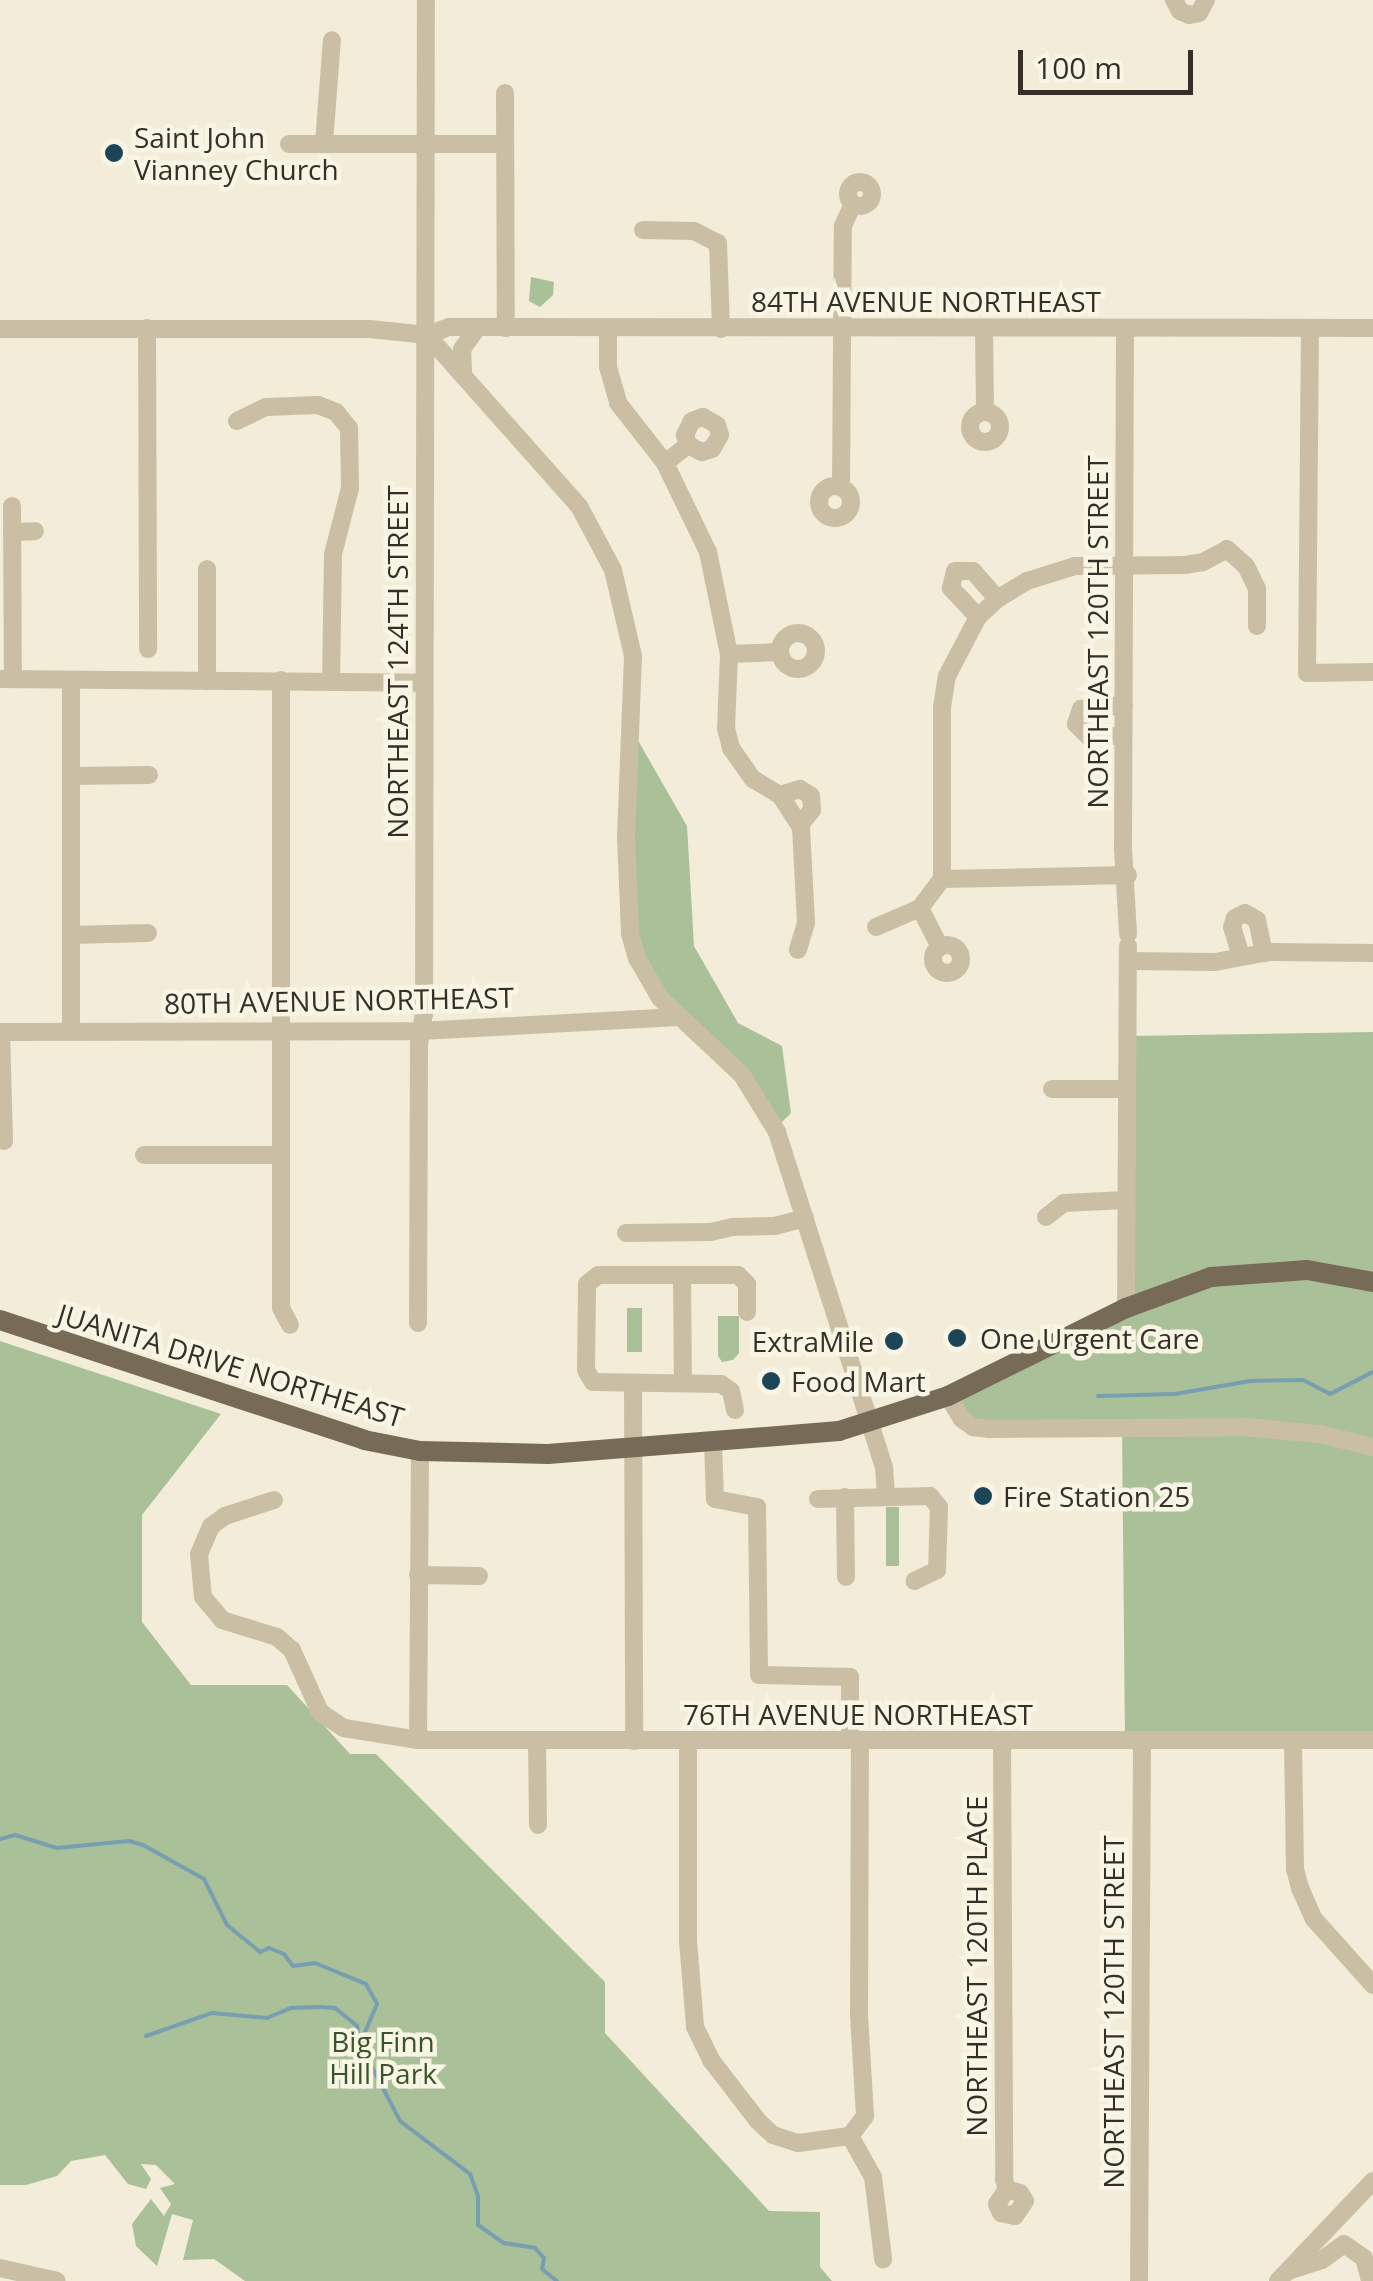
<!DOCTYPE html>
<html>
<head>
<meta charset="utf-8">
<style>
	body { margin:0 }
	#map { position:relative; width:1373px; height:2281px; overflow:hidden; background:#f2ecd9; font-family:"Open Sans",sans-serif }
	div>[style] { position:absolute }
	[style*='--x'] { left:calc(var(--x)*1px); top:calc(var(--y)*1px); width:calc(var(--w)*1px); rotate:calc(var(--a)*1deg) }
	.green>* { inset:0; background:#aac099; transform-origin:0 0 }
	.stream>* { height:4px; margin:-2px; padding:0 2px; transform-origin:2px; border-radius:2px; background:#789faf }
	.minor>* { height:18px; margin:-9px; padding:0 9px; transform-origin:9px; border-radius:9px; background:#cabfa5 }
	.minor>.ring { margin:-9px; padding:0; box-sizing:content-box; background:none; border:18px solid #cabfa5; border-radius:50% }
	.major>* { height:20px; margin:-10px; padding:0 10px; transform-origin:10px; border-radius:10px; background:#776a57 }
	.dots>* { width:28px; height:28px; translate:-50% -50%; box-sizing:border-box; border:5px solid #f9f5e5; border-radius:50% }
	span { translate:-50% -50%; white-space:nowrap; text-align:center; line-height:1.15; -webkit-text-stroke:9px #f9f5e5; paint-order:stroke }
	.poi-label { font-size:28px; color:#352f27 }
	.left { translate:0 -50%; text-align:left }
	.right { translate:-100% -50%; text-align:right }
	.street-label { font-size:28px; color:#352f27 }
	.park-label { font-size:28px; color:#3a542a }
	.scale { position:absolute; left:1018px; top:50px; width:175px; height:45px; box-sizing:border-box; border:5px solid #352f27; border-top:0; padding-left:12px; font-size:30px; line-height:35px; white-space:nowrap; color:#352f27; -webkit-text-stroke:8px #f9f5e5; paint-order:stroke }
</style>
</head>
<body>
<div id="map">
	<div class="green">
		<i style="clip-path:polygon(531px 277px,554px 282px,553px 295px,540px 307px,529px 301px)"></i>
		<i style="clip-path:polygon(632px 730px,687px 826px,694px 946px,738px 1023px,782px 1046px,791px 1113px,778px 1126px,678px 1018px,637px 958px)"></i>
		<i style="clip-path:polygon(1373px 1032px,1373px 1736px,1125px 1740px,1122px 1428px,973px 1427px,948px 1396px,1125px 1308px,1127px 1036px)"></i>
		<i style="left:627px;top:1308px;width:15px;height:44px"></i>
		<i style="clip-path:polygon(718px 1316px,739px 1316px,739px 1353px,733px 1360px,722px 1362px,718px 1356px)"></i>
		<i style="clip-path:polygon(0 1341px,221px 1414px,142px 1515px,142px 1622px,191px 1685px,287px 1685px,350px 1754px,376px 1754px,605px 1982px,605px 2033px,769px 2211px,820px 2212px,820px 2267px,832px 2281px,245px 2281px,214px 2259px,183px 2260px,193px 2220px,172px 2214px,157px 2266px,136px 2246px,132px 2224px,151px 2199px,164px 2216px,171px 2204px,160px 2188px,175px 2184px,156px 2165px,141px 2164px,151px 2179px,146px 2189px,128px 2184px,105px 2155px,71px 2161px,57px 2176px,26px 2185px,0 2185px)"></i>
		<i style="left:886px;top:1507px;width:13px;height:59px"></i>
	</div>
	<div class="stream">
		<i style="--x:1098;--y:1396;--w:77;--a:-1.5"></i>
		<i style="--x:1175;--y:1394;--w:76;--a:-9.8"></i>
		<i style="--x:1250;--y:1381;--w:53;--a:-1.1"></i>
		<i style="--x:1303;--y:1380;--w:30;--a:27"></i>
		<i style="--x:1330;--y:1394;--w:48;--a:-27.1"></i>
		<i style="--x:0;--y:1839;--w:16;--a:-15"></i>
		<i style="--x:15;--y:1835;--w:44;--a:17.2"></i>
		<i style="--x:57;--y:1848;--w:72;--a:-5.6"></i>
		<i style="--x:129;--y:1841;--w:15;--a:16"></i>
		<i style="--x:143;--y:1845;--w:70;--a:29.1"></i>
		<i style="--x:204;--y:1879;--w:51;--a:63.4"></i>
		<i style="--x:227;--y:1925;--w:43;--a:39.3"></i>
		<i style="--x:260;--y:1952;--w:10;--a:-24"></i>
		<i style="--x:269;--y:1948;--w:16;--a:22"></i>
		<i style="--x:284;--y:1954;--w:15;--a:53"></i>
		<i style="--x:293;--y:1966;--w:22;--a:-8"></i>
		<i style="--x:315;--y:1963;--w:55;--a:22.4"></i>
		<i style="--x:366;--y:1984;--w:23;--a:61"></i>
		<i style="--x:377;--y:2004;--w:43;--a:113"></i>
		<i style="--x:360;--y:2044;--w:87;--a:62.5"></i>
		<i style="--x:400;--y:2121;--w:88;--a:37.1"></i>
		<i style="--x:470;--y:2174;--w:23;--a:70"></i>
		<i style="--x:478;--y:2196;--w:29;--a:90"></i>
		<i style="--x:478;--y:2225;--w:32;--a:35"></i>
		<i style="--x:504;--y:2243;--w:31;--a:9"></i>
		<i style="--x:535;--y:2248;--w:13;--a:48"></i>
		<i style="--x:544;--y:2258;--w:11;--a:100"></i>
		<i style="--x:542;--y:2269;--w:19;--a:39"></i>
		<i style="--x:146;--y:2036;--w:70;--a:-19.2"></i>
		<i style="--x:212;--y:2013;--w:55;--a:5.2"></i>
		<i style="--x:267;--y:2018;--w:26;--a:-23"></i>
		<i style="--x:291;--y:2008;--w:28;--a:-2"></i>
		<i style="--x:319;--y:2007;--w:16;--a:4"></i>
		<i style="--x:335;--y:2008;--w:28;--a:39"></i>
		<i style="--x:357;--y:2026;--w:16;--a:83"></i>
	</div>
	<div class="minor">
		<i style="--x:1174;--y:0;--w:13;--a:61"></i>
		<i style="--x:1180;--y:11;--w:10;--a:24"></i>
		<i style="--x:1189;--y:15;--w:10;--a:-11"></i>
		<i style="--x:1199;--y:13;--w:15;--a:-62"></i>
		<i style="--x:505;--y:93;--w:235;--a:89.8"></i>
		<i style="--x:324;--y:143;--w:103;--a:-85.6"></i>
		<i style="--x:289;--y:144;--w:215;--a:0"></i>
		<i class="ring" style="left:848px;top:182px;width:6px;height:6px"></i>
		<i style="--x:643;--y:230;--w:51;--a:1.1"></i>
		<i style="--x:694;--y:231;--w:27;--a:27"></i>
		<i style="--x:718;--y:243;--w:86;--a:88"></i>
		<i style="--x:147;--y:328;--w:321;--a:89.8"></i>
		<i style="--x:984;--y:328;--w:84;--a:89.3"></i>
		<i style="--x:0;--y:329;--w:370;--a:0"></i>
		<i style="--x:370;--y:329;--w:57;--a:6"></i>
		<i style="--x:427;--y:335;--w:23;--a:-20"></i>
		<i style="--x:449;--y:327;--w:924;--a:0.06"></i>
		<i style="--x:608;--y:329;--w:38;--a:90"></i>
		<i style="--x:608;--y:367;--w:37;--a:74"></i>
		<i style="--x:618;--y:403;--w:76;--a:51.9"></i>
		<i style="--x:665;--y:463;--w:99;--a:64.2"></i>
		<i style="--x:708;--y:552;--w:104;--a:78.4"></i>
		<i style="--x:729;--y:654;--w:74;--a:92.3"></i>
		<i style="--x:726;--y:728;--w:21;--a:76"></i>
		<i style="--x:731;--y:748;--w:38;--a:55"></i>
		<i style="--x:753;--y:779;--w:31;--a:31"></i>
		<i style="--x:780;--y:795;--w:38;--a:57"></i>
		<i style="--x:801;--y:827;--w:96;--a:87"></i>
		<i style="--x:806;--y:923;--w:28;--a:107"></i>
		<i style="--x:1125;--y:329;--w:520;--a:90.22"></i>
		<i style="--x:1123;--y:849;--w:85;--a:86.6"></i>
		<i style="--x:1310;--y:329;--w:344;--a:90.5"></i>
		<i style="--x:1307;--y:673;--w:66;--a:-0.9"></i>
		<i style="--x:427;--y:335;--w:229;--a:48.4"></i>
		<i style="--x:579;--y:506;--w:72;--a:62"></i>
		<i style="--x:613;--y:570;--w:88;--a:76.9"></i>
		<i style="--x:633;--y:656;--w:181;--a:92.2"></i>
		<i style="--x:626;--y:837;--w:97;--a:87.6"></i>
		<i style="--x:630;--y:934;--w:25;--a:74"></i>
		<i style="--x:637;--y:958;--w:46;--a:60.1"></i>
		<i style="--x:660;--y:998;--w:112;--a:43.2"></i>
		<i style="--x:742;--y:1075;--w:67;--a:58.4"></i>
		<i style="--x:777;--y:1132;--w:352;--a:72.3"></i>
		<i style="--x:884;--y:1467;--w:28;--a:86"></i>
		<i style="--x:463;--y:373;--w:24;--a:-92"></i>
		<i style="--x:462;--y:349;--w:27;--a:-54"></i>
		<i class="ring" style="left:970px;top:412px;width:12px;height:12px"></i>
		<i style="--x:237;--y:421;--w:32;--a:-26"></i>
		<i style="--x:266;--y:407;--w:52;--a:-2.2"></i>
		<i style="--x:318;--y:405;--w:19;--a:21"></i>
		<i style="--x:336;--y:412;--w:21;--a:51"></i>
		<i style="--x:349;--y:428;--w:60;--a:89"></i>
		<i style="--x:350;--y:488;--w:68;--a:104.4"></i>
		<i style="--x:333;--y:554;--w:127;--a:90.9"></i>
		<i style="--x:665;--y:463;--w:29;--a:-38"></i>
		<i style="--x:688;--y:445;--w:16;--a:27"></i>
		<i style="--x:702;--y:452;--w:10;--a:-17"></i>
		<i style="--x:712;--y:449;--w:16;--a:-60"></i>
		<i style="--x:720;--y:435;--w:10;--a:-107"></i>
		<i style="--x:717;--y:425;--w:16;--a:-150"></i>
		<i style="--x:703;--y:417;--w:12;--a:160"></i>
		<i style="--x:692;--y:421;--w:16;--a:117"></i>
		<i style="--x:685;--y:435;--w:10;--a:73"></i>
		<i class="ring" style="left:819px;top:486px;width:14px;height:14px"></i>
		<i style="--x:841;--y:487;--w:261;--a:-89.6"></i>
		<i style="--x:843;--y:226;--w:24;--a:-66"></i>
		<i style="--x:12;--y:506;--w:173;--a:89.7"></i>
		<i style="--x:12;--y:532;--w:23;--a:-2"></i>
		<i style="--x:207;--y:569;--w:112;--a:90"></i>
		<i style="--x:978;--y:617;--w:40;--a:-133"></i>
		<i style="--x:951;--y:588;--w:17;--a:-77"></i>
		<i style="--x:955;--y:571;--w:18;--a:0"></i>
		<i style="--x:973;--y:571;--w:37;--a:49"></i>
		<i class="ring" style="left:780px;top:633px;width:18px;height:18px"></i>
		<i style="--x:729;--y:654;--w:51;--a:-2.2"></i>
		<i style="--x:0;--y:679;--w:424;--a:0.5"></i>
		<i style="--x:281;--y:680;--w:628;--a:90"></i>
		<i style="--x:281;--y:1308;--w:19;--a:62"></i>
		<i style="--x:1123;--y:736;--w:35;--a:180"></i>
		<i style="--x:1088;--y:736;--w:17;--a:-135"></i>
		<i style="--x:1076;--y:724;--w:16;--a:-72"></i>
		<i style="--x:1081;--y:709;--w:43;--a:-5.3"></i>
		<i style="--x:71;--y:776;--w:78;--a:-0.7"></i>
		<i style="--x:780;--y:795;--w:21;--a:-17"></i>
		<i style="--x:800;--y:789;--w:13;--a:32"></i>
		<i style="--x:811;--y:796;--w:14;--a:86"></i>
		<i style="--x:812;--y:810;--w:19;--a:129"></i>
		<i style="--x:942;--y:879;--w:172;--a:-90"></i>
		<i style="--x:942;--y:707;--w:31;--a:-81"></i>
		<i style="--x:947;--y:676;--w:67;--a:-62.3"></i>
		<i style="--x:978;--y:617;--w:26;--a:-43"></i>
		<i style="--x:997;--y:599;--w:35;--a:-31"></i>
		<i style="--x:1027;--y:581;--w:50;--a:-17.4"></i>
		<i style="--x:1075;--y:566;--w:110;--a:-0.5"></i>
		<i style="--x:1185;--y:565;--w:18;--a:-9"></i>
		<i style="--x:1203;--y:562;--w:27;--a:-28"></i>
		<i style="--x:1227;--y:549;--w:25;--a:42"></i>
		<i style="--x:1246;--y:566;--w:25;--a:64"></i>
		<i style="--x:1257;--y:589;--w:37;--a:90"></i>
		<i style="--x:920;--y:908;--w:44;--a:62.9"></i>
		<i style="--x:876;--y:927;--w:48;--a:-23.4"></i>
		<i style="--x:920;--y:908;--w:36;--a:-53"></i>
		<i style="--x:942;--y:879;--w:186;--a:-1.2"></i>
		<i style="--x:71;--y:935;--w:77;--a:-1.5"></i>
		<i class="ring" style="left:933px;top:945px;width:10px;height:10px"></i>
		<i style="--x:1241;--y:956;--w:30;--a:-107"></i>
		<i style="--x:1232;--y:927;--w:9;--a:-72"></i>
		<i style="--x:1235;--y:918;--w:11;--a:-27"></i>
		<i style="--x:1245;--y:913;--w:14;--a:30"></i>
		<i style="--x:1257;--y:920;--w:34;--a:78"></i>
		<i style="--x:1128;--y:961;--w:87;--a:0.7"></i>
		<i style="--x:1215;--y:962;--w:55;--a:-10.5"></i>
		<i style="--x:1269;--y:952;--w:104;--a:0.6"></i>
		<i style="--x:71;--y:1031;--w:350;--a:-90"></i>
		<i style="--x:0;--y:1032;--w:420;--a:-0.1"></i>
		<i style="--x:420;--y:1031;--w:258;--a:-3.1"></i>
		<i style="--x:1;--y:1032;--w:109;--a:88.4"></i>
		<i style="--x:1052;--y:1089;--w:75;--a:0"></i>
		<i style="--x:144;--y:1155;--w:137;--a:0"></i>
		<i style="--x:1046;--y:1217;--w:23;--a:-38"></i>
		<i style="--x:1064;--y:1203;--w:61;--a:-2.8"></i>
		<i style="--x:626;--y:1233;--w:85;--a:-0.7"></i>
		<i style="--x:711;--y:1232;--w:23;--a:-13"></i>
		<i style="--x:733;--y:1227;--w:42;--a:-1.4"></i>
		<i style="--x:775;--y:1226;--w:31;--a:-15"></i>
		<i style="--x:682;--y:1275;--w:108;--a:89.5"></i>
		<i style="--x:1126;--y:1308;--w:362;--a:-89.7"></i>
		<i style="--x:418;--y:1323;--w:279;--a:-89.8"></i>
		<i style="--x:419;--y:1044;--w:30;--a:-81"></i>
		<i style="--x:424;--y:1014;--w:1014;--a:-89.89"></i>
		<i style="--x:633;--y:1384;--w:357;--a:89.8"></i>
		<i style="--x:948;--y:1396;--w:27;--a:59"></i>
		<i style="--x:962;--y:1419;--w:14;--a:36"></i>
		<i style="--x:973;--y:1427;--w:17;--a:7"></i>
		<i style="--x:990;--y:1429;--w:255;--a:-0.4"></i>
		<i style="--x:1245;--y:1427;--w:74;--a:5.4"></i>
		<i style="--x:1319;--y:1434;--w:56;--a:13.5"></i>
		<i style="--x:735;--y:1410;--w:19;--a:-102"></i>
		<i style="--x:731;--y:1391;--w:12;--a:-145"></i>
		<i style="--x:721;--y:1384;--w:128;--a:-179.1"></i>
		<i style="--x:593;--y:1382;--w:14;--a:-120"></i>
		<i style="--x:586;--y:1370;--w:86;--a:-89.3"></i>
		<i style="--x:587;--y:1284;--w:14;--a:-39"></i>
		<i style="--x:598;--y:1275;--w:140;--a:0"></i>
		<i style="--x:738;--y:1275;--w:13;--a:45"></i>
		<i style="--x:747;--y:1284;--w:28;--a:90"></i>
		<i style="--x:713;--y:1442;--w:57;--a:88"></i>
		<i style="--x:715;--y:1499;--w:43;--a:10.8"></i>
		<i style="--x:757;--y:1507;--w:168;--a:89.3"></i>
		<i style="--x:759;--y:1675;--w:91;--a:1.3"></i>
		<i style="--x:850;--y:1677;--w:63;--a:90"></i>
		<i style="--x:845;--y:1497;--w:80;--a:89.3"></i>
		<i style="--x:818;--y:1499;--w:112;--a:-1.5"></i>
		<i style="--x:930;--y:1496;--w:14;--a:51"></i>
		<i style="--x:939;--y:1507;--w:63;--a:91.8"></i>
		<i style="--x:937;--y:1570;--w:25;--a:154"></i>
		<i style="--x:274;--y:1500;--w:52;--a:161.9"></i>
		<i style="--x:225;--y:1516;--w:17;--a:144"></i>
		<i style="--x:211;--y:1526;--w:30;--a:113"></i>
		<i style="--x:199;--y:1554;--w:43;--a:84.7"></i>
		<i style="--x:203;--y:1597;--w:30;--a:50"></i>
		<i style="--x:222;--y:1620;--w:58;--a:17.2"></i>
		<i style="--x:277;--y:1637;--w:20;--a:41"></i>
		<i style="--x:292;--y:1650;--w:68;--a:65.7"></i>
		<i style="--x:320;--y:1712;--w:29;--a:34"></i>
		<i style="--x:344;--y:1728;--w:75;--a:9.2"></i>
		<i style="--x:418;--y:1740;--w:955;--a:0"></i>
		<i style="--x:418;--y:1575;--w:61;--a:0.9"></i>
		<i style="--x:418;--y:1740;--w:289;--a:-89.6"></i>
		<i style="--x:537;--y:1741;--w:84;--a:89.3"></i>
		<i style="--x:688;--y:1741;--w:200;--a:90"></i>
		<i style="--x:688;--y:1941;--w:86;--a:85.3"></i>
		<i style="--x:695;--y:2027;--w:37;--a:64"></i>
		<i style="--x:711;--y:2060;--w:77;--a:52.4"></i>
		<i style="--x:758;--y:2121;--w:21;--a:43"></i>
		<i style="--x:773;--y:2135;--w:26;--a:18"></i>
		<i style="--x:798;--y:2143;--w:52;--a:-7.7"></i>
		<i style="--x:850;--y:2136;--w:25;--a:-53"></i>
		<i style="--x:865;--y:2116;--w:101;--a:-93.4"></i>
		<i style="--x:859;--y:2015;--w:275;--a:-89.8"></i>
		<i style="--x:1293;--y:1741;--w:128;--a:89.1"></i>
		<i style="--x:1295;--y:1869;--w:20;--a:75"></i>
		<i style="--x:1300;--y:1888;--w:34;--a:66"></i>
		<i style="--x:1314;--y:1919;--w:89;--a:48.2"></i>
		<i style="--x:1002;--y:1743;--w:437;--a:89.7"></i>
		<i style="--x:1004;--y:2180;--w:9;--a:72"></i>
		<i style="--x:1007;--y:2189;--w:14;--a:17"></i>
		<i style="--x:1020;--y:2193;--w:9;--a:58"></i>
		<i style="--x:1025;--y:2201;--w:18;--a:124"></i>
		<i style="--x:1015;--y:2216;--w:14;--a:-168"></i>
		<i style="--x:1001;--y:2213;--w:10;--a:-114"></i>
		<i style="--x:997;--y:2204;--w:18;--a:-56"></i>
		<i style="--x:850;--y:2136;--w:47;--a:60.7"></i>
		<i style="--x:873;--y:2177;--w:83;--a:83"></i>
		<i style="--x:0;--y:2268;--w:58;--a:12.8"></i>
		<i style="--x:1288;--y:2271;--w:36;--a:-18"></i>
		<i style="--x:1322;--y:2260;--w:27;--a:-36"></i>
		<i style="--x:1344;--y:2244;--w:24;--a:35"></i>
		<i style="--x:1364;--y:2258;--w:24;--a:75"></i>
		<i style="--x:1139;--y:2281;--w:538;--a:-89.68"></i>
		<i style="--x:1278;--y:2281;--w:138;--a:-46.5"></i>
	</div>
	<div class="major">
		<i style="--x:0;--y:1320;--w:383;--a:18.2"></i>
		<i style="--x:364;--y:1440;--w:57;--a:11.1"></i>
		<i style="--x:420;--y:1451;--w:128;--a:1.3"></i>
		<i style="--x:548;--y:1454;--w:292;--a:-4.5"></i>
		<i style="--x:839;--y:1431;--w:114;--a:-17.8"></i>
		<i style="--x:948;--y:1396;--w:199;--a:-26.3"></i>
		<i style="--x:1126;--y:1308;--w:90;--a:-20"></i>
		<i style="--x:1211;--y:1277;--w:96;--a:-4.2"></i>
		<i style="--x:1307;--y:1270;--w:67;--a:10.3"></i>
	</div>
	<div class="dots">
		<i style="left:114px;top:153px;background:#1c4557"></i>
		<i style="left:957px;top:1338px;background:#1c4557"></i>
		<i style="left:894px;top:1341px;background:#1c4557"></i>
		<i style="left:771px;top:1381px;background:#1c4557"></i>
		<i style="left:983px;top:1496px;background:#1c4557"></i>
	</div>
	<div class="poi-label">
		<span class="left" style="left:134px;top:153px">Saint John<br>Vianney Church</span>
		<span class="left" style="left:980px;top:1338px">One Urgent Care</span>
		<span class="right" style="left:874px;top:1341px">ExtraMile</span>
		<span class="left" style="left:791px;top:1381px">Food Mart</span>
		<span class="left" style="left:1003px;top:1496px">Fire Station 25</span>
	</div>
	<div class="street-label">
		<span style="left:926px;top:301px">84TH AVENUE NORTHEAST</span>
		<span style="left:1097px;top:632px;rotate:-90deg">NORTHEAST 120TH STREET</span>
		<span style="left:397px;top:662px;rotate:-90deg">NORTHEAST 124TH STREET</span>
		<span style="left:339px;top:1000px;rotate:-1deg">80TH AVENUE NORTHEAST</span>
		<span style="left:231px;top:1365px;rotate:17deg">JUANITA DRIVE NORTHEAST</span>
		<span style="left:858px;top:1714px">76TH AVENUE NORTHEAST</span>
		<span style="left:976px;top:1966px;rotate:-90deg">NORTHEAST 120TH PLACE</span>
		<span style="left:1113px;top:2012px;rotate:-90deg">NORTHEAST 120TH STREET</span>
	</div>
	<div class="park-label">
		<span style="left:383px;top:2057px">Big Finn<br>Hill Park</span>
	</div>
	<div class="scale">100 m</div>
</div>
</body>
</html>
